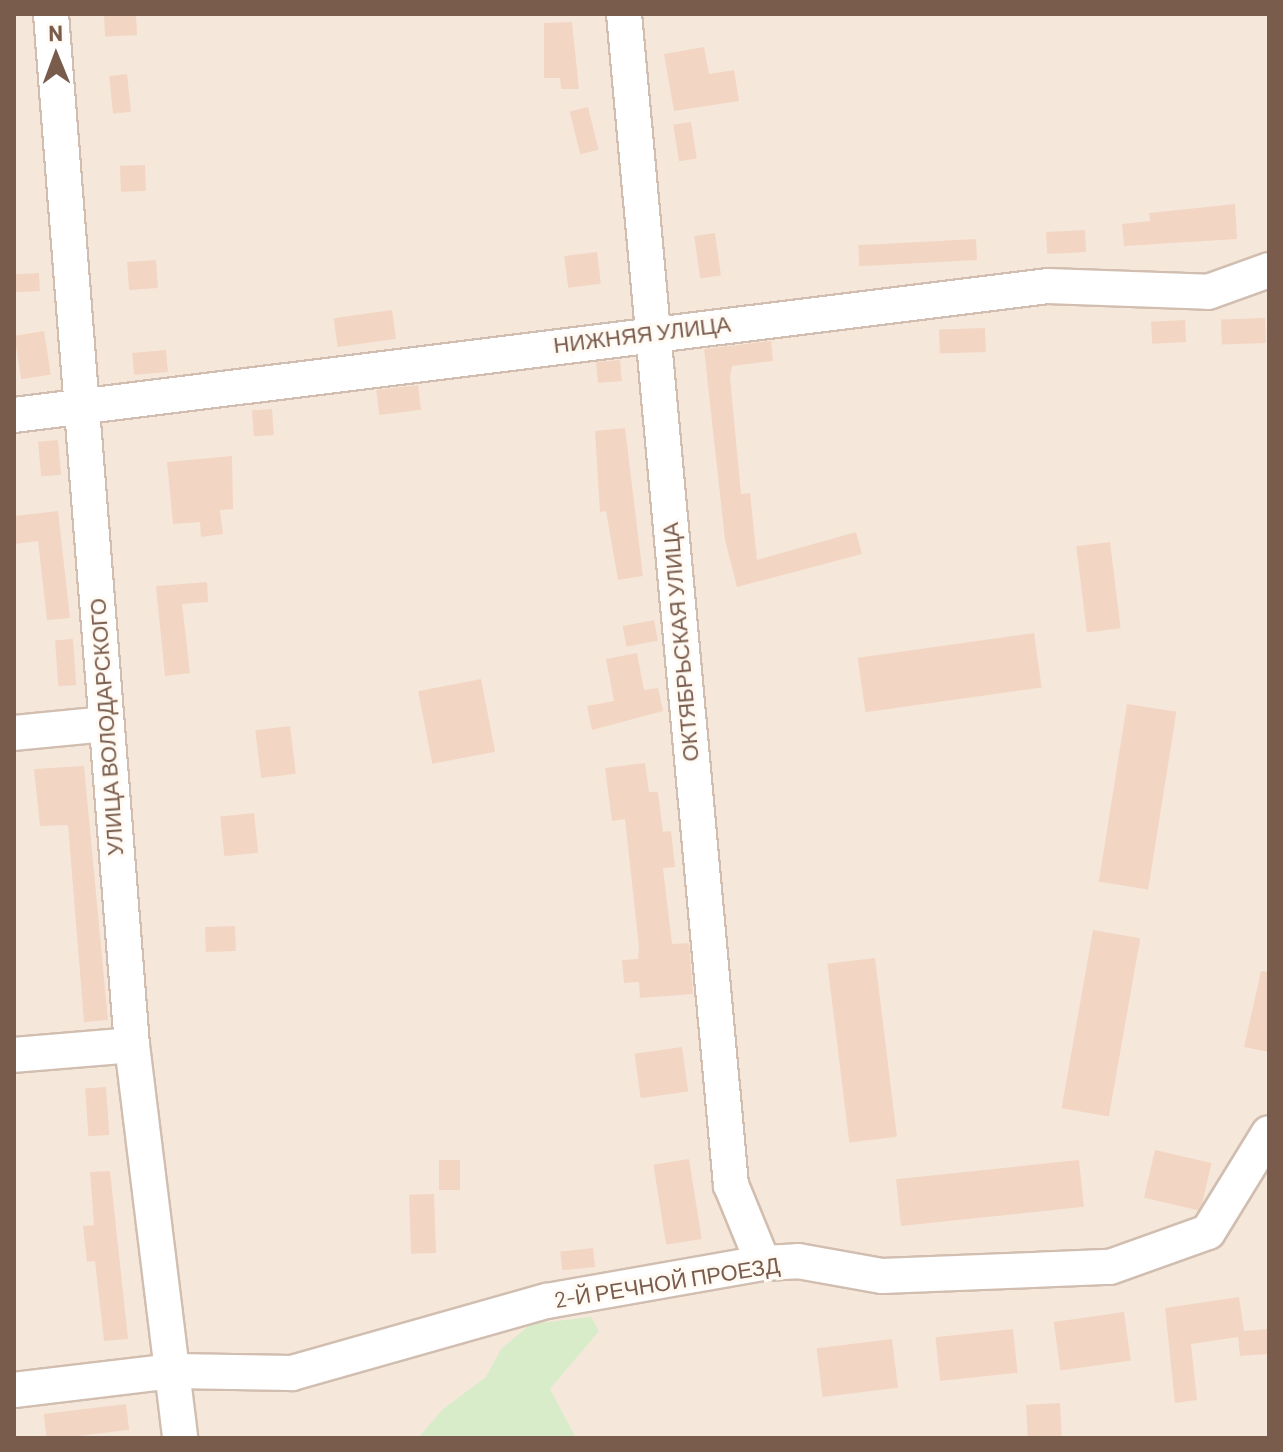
<!DOCTYPE html>
<html>
<head>
<meta charset="utf-8">
<style>
	body { margin:0 }
	#map { position:relative; width:1283px; height:1452px; overflow:hidden; background:#fdf6ec; font-family:Barlow,sans-serif }
	div>[style] { position:absolute }
	[style*='--x'] { left:calc(var(--x)*1px); top:calc(var(--y)*1px); width:calc(var(--w)*1px); rotate:calc(var(--a)*1deg) }
	.residential>* { inset:0; background:#f5e8da; transform-origin:0 0 }
	.green>* { inset:0; background:#d8ecc9 }
	.building>* { inset:0; background:#f3d5c3; transform-origin:0 0 }
	.roads { filter:drop-shadow(2px 0 #d1beb0) drop-shadow(-2px 0 #d1beb0) drop-shadow(0 2px #d1beb0) drop-shadow(0 -2px #d1beb0) }
	.minor>* { height:34px; margin:-17px; padding:0 17px; transform-origin:17px; border-radius:17px; background:#fff }
	span { translate:-50% -50%; white-space:nowrap; text-align:center; line-height:1.15; -webkit-text-stroke:6px #fffaf3; paint-order:stroke }
	.street-label { font-size:22px; color:#7a5c4d }
	.frame { position:absolute; inset:0; border:16px solid #7a5c4d; pointer-events:none }
	.north { position:absolute; left:16px; top:16px; width:80px; height:80px; -webkit-text-stroke:6px #fffaf3; paint-order:stroke; rotate:359deg; font-size:22px; font-weight:700; line-height:32px; text-align:center; color:#7a5c4d }
	.north::after { content:''; display:block; margin:auto; width:28px; height:36px; background:#7a5c4d; clip-path:polygon(50% 0,100% 100%,50% 72%,0 100%) }
</style>
</head>
<body>
<div id="map">
	<div class="residential">
		<i style="left:14px;top:14px;width:1255px;height:1424px"></i>
	</div>
	<div class="green">
		<i style="clip-path:polygon(591px 1317px,599px 1331px,550px 1389px,576px 1438px,418px 1438px,443px 1409px,486px 1377px,501px 1349px,531px 1324px)"></i>
	</div>
	<div class="building">
		<i style="left:136px;top:14px;width:21px;height:32px;rotate:87deg"></i>
		<i style="clip-path:polygon(572px 22px,579px 89px,561px 89px,560px 78px,544px 78px,544px 23px)"></i>
		<i style="clip-path:polygon(704px 47px,709px 74px,734px 70px,739px 101px,674px 111px,664px 54px)"></i>
		<i style="left:127px;top:74px;width:38px;height:18px;rotate:84deg"></i>
		<i style="left:588px;top:107px;width:44px;height:19px;rotate:76deg"></i>
		<i style="left:691px;top:122px;width:37px;height:18px;rotate:81deg"></i>
		<i style="left:145px;top:165px;width:26px;height:25px;rotate:88deg"></i>
		<i style="clip-path:polygon(1235px 204px,1237px 239px,1124px 246px,1122px 224px,1150px 221px,1149px 213px)"></i>
		<i style="left:1085px;top:230px;width:22px;height:39px;rotate:87deg"></i>
		<i style="left:715px;top:233px;width:43px;height:21px;rotate:82deg"></i>
		<i style="left:976px;top:239px;width:21px;height:118px;rotate:87deg"></i>
		<i style="left:597px;top:252px;width:32px;height:33px;rotate:83deg"></i>
		<i style="left:156px;top:260px;width:28px;height:29px;rotate:86deg"></i>
		<i style="left:39px;top:273px;width:18px;height:25px;rotate:87deg"></i>
		<i style="left:392px;top:310px;width:29px;height:59px;rotate:82deg"></i>
		<i style="left:1265px;top:318px;width:25px;height:44px;rotate:88deg"></i>
		<i style="left:1185px;top:320px;width:22px;height:34px;rotate:87deg"></i>
		<i style="left:985px;top:328px;width:24px;height:46px;rotate:88deg"></i>
		<i style="left:44px;top:331px;width:44px;height:30px;rotate:81deg"></i>
		<i style="clip-path:polygon(771px 341px,773px 361px,732px 366px,730px 377px,741px 494px,750px 493px,757px 560px,856px 532px,862px 554px,737px 587px,725px 540px,704px 349px)"></i>
		<i style="left:166px;top:350px;width:22px;height:34px;rotate:85deg"></i>
		<i style="left:620px;top:360px;width:21px;height:24px;rotate:85deg"></i>
		<i style="left:418px;top:385px;width:25px;height:42px;rotate:83deg"></i>
		<i style="left:272px;top:409px;width:26px;height:20px;rotate:86deg"></i>
		<i style="clip-path:polygon(625px 428px,643px 576px,618px 580px,606px 511px,600px 512px,595px 431px)"></i>
		<i style="left:58px;top:440px;width:35px;height:20px;rotate:85deg"></i>
		<i style="clip-path:polygon(232px 456px,233px 509px,220px 510px,223px 534px,201px 537px,200px 522px,173px 524px,167px 462px)"></i>
		<i style="clip-path:polygon(58px 511px,70px 618px,47px 620px,38px 541px,14px 544px,14px 516px)"></i>
		<i style="left:1110px;top:542px;width:87px;height:34px;rotate:83deg"></i>
		<i style="clip-path:polygon(207px 582px,208px 602px,182px 604px,190px 673px,165px 676px,156px 586px)"></i>
		<i style="left:654px;top:620px;width:21px;height:32px;rotate:79deg"></i>
		<i style="left:1034px;top:633px;width:55px;height:178px;rotate:82deg"></i>
		<i style="left:73px;top:639px;width:46px;height:18px;rotate:86deg"></i>
		<i style="clip-path:polygon(637px 653px,644px 690px,658px 688px,663px 711px,592px 730px,587px 706px,614px 701px,606px 659px)"></i>
		<i style="left:481px;top:679px;width:74px;height:64px;rotate:79deg"></i>
		<i style="left:1127px;top:704px;width:50px;height:180px;rotate:9deg"></i>
		<i style="left:290px;top:726px;width:48px;height:35px;rotate:83deg"></i>
		<i style="clip-path:polygon(645px 763px,649px 792px,658px 792px,663px 832px,671px 831px,675px 867px,663px 868px,672px 944px,689px 943px,693px 994px,640px 998px,639px 982px,624px 983px,622px 960px,638px 959px,639px 947px,625px 819px,612px 821px,605px 768px)"></i>
		<i style="clip-path:polygon(84px 766px,108px 1020px,84px 1022px,68px 825px,40px 826px,34px 769px)"></i>
		<i style="left:254px;top:813px;width:40px;height:34px;rotate:84deg"></i>
		<i style="left:235px;top:926px;width:25px;height:30px;rotate:88deg"></i>
		<i style="left:1093px;top:930px;width:48px;height:181px;rotate:10deg"></i>
		<i style="left:875px;top:958px;width:180px;height:48px;rotate:83deg"></i>
		<i style="clip-path:polygon(1261px 971px,1269px 972px,1269px 1052px,1244px 1047px)"></i>
		<i style="left:682px;top:1047px;width:45px;height:48px;rotate:82deg"></i>
		<i style="left:106px;top:1087px;width:48px;height:21px;rotate:86deg"></i>
		<i style="left:1155px;top:1150px;width:58px;height:49px;rotate:13deg"></i>
		<i style="left:689px;top:1159px;width:81px;height:36px;rotate:81deg"></i>
		<i style="left:439px;top:1160px;width:21px;height:30px"></i>
		<i style="left:1079px;top:1160px;width:47px;height:184px;rotate:84deg"></i>
		<i style="clip-path:polygon(110px 1171px,128px 1339px,104px 1341px,95px 1261px,87px 1262px,83px 1226px,94px 1225px,90px 1172px)"></i>
		<i style="left:434px;top:1194px;width:59px;height:25px;rotate:88deg"></i>
		<i style="left:593px;top:1248px;width:19px;height:33px;rotate:84deg"></i>
		<i style="clip-path:polygon(1239px 1297px,1244px 1331px,1269px 1329px,1269px 1354px,1240px 1356px,1238px 1337px,1191px 1344px,1197px 1400px,1175px 1403px,1165px 1308px)"></i>
		<i style="left:1124px;top:1312px;width:49px;height:71px;rotate:82deg"></i>
		<i style="left:1013px;top:1329px;width:44px;height:78px;rotate:84deg"></i>
		<i style="left:892px;top:1339px;width:49px;height:76px;rotate:83deg"></i>
		<i style="left:1060px;top:1403px;width:35px;height:34px;rotate:87deg"></i>
		<i style="left:126px;top:1404px;width:26px;height:83px;rotate:83deg"></i>
	</div>
	<div class="roads">
		<div class="minor">
			<i style="--x:51;--y:14;--w:1034;--a:85.51"></i>
			<i style="--x:132;--y:1045;--w:396;--a:83"></i>
			<i style="--x:624;--y:14;--w:1176;--a:84.78"></i>
			<i style="--x:731;--y:1185;--w:84;--a:67.7"></i>
			<i style="--x:14;--y:415;--w:1042;--a:-7.11"></i>
			<i style="--x:1048;--y:286;--w:160;--a:2.1"></i>
			<i style="--x:1208;--y:292;--w:65;--a:-19.8"></i>
			<i style="--x:14;--y:733;--w:91;--a:-5.6"></i>
			<i style="--x:14;--y:1055;--w:118;--a:-4.8"></i>
			<i style="--x:14;--y:1390;--w:161;--a:-6.8"></i>
			<i style="--x:174;--y:1371;--w:118;--a:1"></i>
			<i style="--x:292;--y:1373;--w:265;--a:-15.8"></i>
			<i style="--x:547;--y:1301;--w:219;--a:-10"></i>
			<i style="--x:763;--y:1263;--w:35;--a:-3"></i>
			<i style="--x:798;--y:1261;--w:85;--a:10.1"></i>
			<i style="--x:882;--y:1276;--w:228;--a:-2.3"></i>
			<i style="--x:1110;--y:1267;--w:104;--a:-19.7"></i>
			<i style="--x:1208;--y:1232;--w:116;--a:-58.4"></i>
		</div>
	</div>
	<div class="street-label">
		<span style="left:642px;top:334px;rotate:-7deg">НИЖНЯЯ УЛИЦА</span>
		<span style="left:680px;top:642px;rotate:-95deg">ОКТЯБРЬСКАЯ УЛИЦА</span>
		<span style="left:106px;top:727px;rotate:-94deg">УЛИЦА ВОЛОДАРСКОГО</span>
		<span style="left:667px;top:1282px;rotate:-9deg">2-Й РЕЧНОЙ ПРОЕЗД</span>
	</div>
	<div class="frame"></div>
	<div class="north">N</div>
</div>
</body>
</html>
